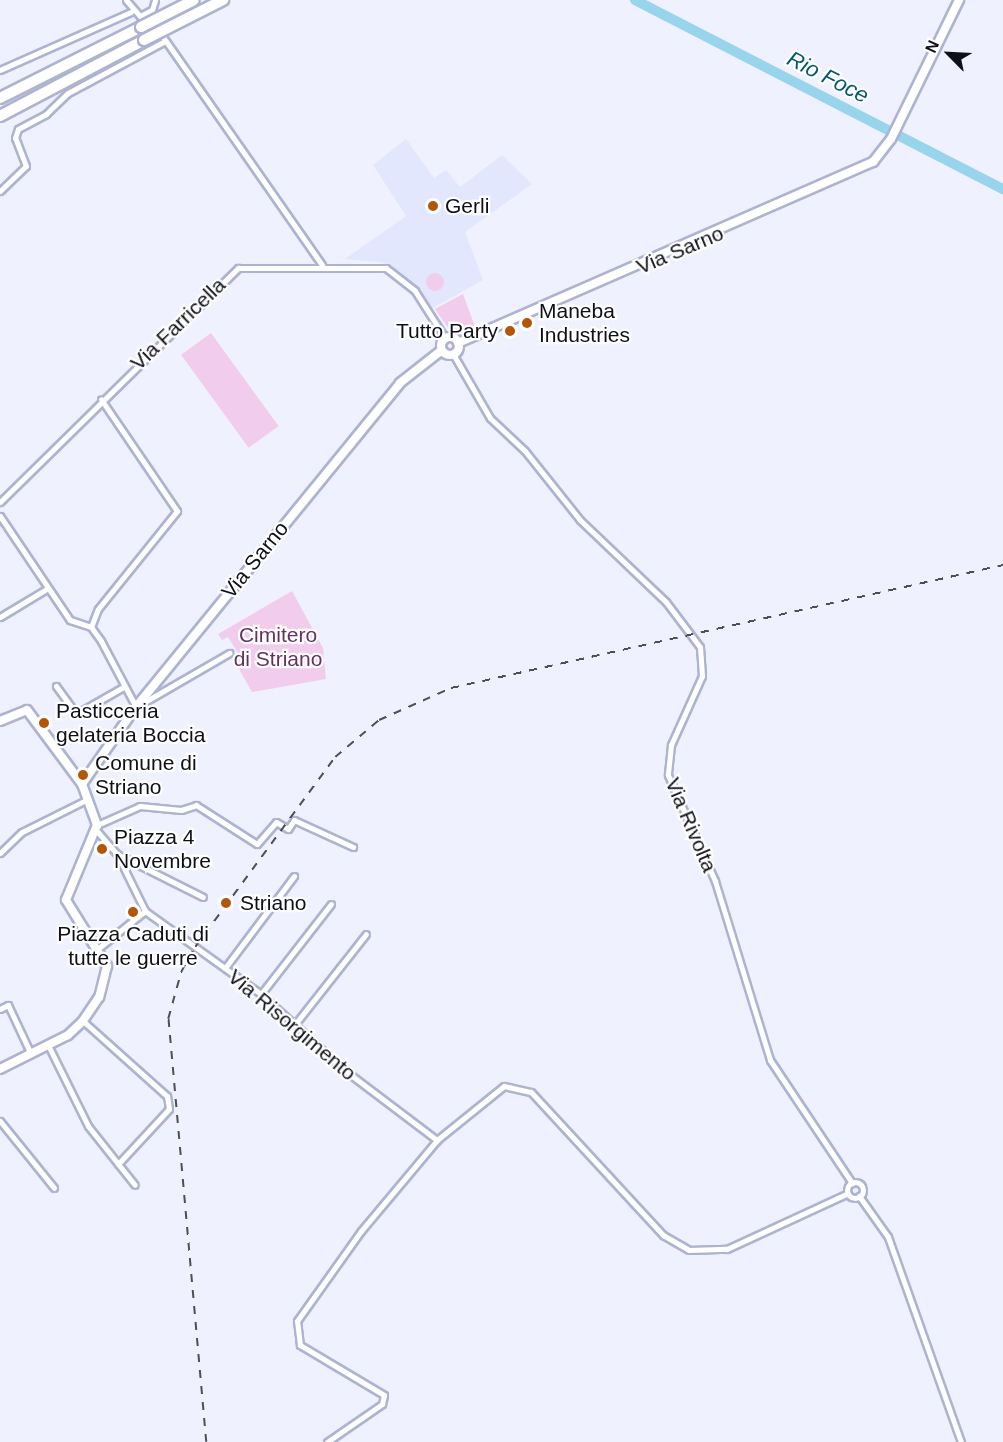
<!DOCTYPE html>
<html>
<head>
<meta charset="utf-8">
<style>
	body { margin:0 }
	#map { position:relative; width:1003px; height:1442px; overflow:hidden; background:#eff1fe; font-family:Arial,sans-serif }
	div>[style] { position:absolute }
	[style*='--x'] { left:calc(var(--x)*1px); top:calc(var(--y)*1px); width:calc(var(--w)*1px); rotate:calc(var(--a)*1deg) }
	.built>* { inset:0; background:#e3e7fe }
	.green>* { inset:0; background:#f2cced; transform-origin:0 0 }
	.round { border-radius:50% }
	.river>* { height:10px; margin:-5px; padding:0 5px; transform-origin:5px; border-radius:5px; background:#98d5ed }
	.roads { filter:drop-shadow(2px 0 #aeb3d0) drop-shadow(-2px 0 #aeb3d0) drop-shadow(0 2px #aeb3d0) drop-shadow(0 -2px #aeb3d0) }
	.minor>* { height:5px; margin:-2.5px; padding:0 2.5px; transform-origin:2.5px; border-radius:2.5px; background:#fff }
	.minor>.ring { margin:-2.5px; padding:0; box-sizing:content-box; background:none; border:5px solid #fff; border-radius:50% }
	.secondary>* { height:8px; margin:-4px; padding:0 4px; transform-origin:4px; border-radius:4px; background:#fff }
	.secondary>.ring { margin:-4px; padding:0; box-sizing:content-box; background:none; border:8px solid #fff; border-radius:50% }
	.motorway>* { height:10px; margin:-5px; padding:0 5px; transform-origin:5px; border-radius:5px; background:#fff }
	.rail>* { height:1.5px; margin-top:-0.75px; transform-origin:0; background:repeating-linear-gradient(90deg,#4c4e59 0 8px,transparent 0 16px) }
	.bridges { filter:drop-shadow(2px 0 #aeb3d0) drop-shadow(-2px 0 #aeb3d0) drop-shadow(0 2px #aeb3d0) drop-shadow(0 -2px #aeb3d0) }
	.motorway-bridge>* { height:10px; margin:-5px; padding:0 5px; transform-origin:5px; border-radius:5px; background:#fff }
	.dots>* { width:16px; height:16px; translate:-50% -50%; box-sizing:border-box; border:3px solid #fff; border-radius:50% }
	span { translate:-50% -50%; white-space:nowrap; text-align:center; line-height:1.15; -webkit-text-stroke:4.5px #fff; paint-order:stroke }
	.poi-label { font-size:21px; color:#0e0f19 }
	.left { translate:0 -50%; text-align:left }
	.right { translate:-100% -50%; text-align:right }
	.street-label { font-size:21px; color:#0e0f19 }
	.park-label { font-size:21px; color:#663161 }
	.water-label { font-size:22px; color:#045972; font-style:italic }
	.north { position:absolute; left:919px; top:24px; width:60px; height:60px; -webkit-text-stroke:4px #fff; paint-order:stroke; rotate:294deg; font-size:16px; font-weight:700; line-height:24px; text-align:center; color:#0e0f19 }
	.north::after { content:''; display:block; margin:auto; width:21px; height:27px; background:#0e0f19; clip-path:polygon(50% 0,100% 100%,50% 72%,0 100%) }
</style>
</head>
<body>
<div id="map">
	<div class="built">
		<i style="clip-path:polygon(406px 139px,434px 178px,446px 170px,460px 187px,502px 155px,532px 184px,465px 232px,483px 280px,433px 308px,390px 263px,345px 259px,406px 216px,373px 165px)"></i>
	</div>
	<div class="green">
		<i class="round" style="left:426px;top:273px;width:18px;height:18px"></i>
		<i style="clip-path:polygon(463px 294px,477px 332px,464px 334px,449px 329px,435px 309px)"></i>
		<i style="left:211px;top:333px;width:115px;height:37px;rotate:54deg"></i>
		<i style="clip-path:polygon(292px 591px,323px 648px,326px 679px,252px 692px,235px 662px,241px 658px,228px 637px,222px 640px,218px 634px)"></i>
	</div>
	<div class="river">
		<i style="--x:635;--y:0;--w:414;--a:27.2"></i>
	</div>
	<div class="roads">
		<div class="minor">
			<i style="--x:126;--y:0;--w:21;--a:49"></i>
			<i style="--x:140;--y:16;--w:13;--a:-27"></i>
			<i style="--x:152;--y:10;--w:10;--a:-73"></i>
			<i style="--x:147;--y:14;--w:306;--a:55.1"></i>
			<i style="--x:0;--y:70;--w:143;--a:-23.9"></i>
			<i style="--x:0;--y:191;--w:36;--a:-44"></i>
			<i style="--x:26;--y:166;--w:30;--a:-111"></i>
			<i style="--x:15;--y:138;--w:9;--a:-72"></i>
			<i style="--x:18;--y:129;--w:32;--a:-28"></i>
			<i style="--x:46;--y:114;--w:30;--a:-44"></i>
			<i style="--x:68;--y:93;--w:108;--a:-28.2"></i>
			<i style="--x:453;--y:354;--w:74;--a:60"></i>
			<i style="--x:490;--y:418;--w:48;--a:43.3"></i>
			<i style="--x:525;--y:451;--w:88;--a:51.4"></i>
			<i style="--x:580;--y:520;--w:119;--a:43.6"></i>
			<i style="--x:666;--y:602;--w:56;--a:52.9"></i>
			<i style="--x:700;--y:647;--w:29;--a:86"></i>
			<i style="--x:702;--y:676;--w:76;--a:114.2"></i>
			<i style="--x:671;--y:745;--w:30;--a:96"></i>
			<i style="--x:668;--y:775;--w:116;--a:66.1"></i>
			<i style="--x:715;--y:881;--w:187;--a:72.9"></i>
			<i style="--x:770;--y:1060;--w:148;--a:56.3"></i>
			<i style="--x:0;--y:502;--w:334;--a:-44.5"></i>
			<i style="--x:238;--y:268;--w:148;--a:0"></i>
			<i style="--x:386;--y:268;--w:37;--a:38"></i>
			<i style="--x:415;--y:291;--w:56;--a:57.4"></i>
			<i style="--x:0;--y:516;--w:125;--a:56.1"></i>
			<i style="--x:70;--y:620;--w:22;--a:18"></i>
			<i style="--x:91;--y:627;--w:17;--a:54"></i>
			<i style="--x:101;--y:641;--w:75;--a:62.1"></i>
			<i style="--x:136;--y:707;--w:108;--a:-30.1"></i>
			<i style="--x:0;--y:617;--w:56;--a:-31.1"></i>
			<i style="--x:91;--y:627;--w:19;--a:-69"></i>
			<i style="--x:98;--y:609;--w:126;--a:-51.1"></i>
			<i style="--x:177;--y:511;--w:135;--a:-124.2"></i>
			<i style="--x:56;--y:686;--w:34;--a:54"></i>
			<i style="--x:76;--y:714;--w:56;--a:-29.7"></i>
			<i style="--x:97;--y:825;--w:47;--a:-23.8"></i>
			<i style="--x:140;--y:806;--w:41;--a:5.6"></i>
			<i style="--x:181;--y:810;--w:16;--a:-18"></i>
			<i style="--x:196;--y:805;--w:72;--a:32.6"></i>
			<i style="--x:257;--y:844;--w:29;--a:-49"></i>
			<i style="--x:276;--y:822;--w:14;--a:30"></i>
			<i style="--x:288;--y:829;--w:11;--a:-56"></i>
			<i style="--x:294;--y:820;--w:65;--a:24.6"></i>
			<i style="--x:96;--y:830;--w:32;--a:49"></i>
			<i style="--x:117;--y:854;--w:64;--a:63.8"></i>
			<i style="--x:145;--y:911;--w:143;--a:35.6"></i>
			<i style="--x:261;--y:994;--w:111;--a:42.4"></i>
			<i style="--x:343;--y:1069;--w:118;--a:37.1"></i>
			<i style="--x:0;--y:853;--w:30;--a:-44"></i>
			<i style="--x:22;--y:832;--w:74;--a:-26.6"></i>
			<i style="--x:117;--y:854;--w:96;--a:26.6"></i>
			<i style="--x:100;--y:947;--w:58;--a:-38.7"></i>
			<i style="--x:225;--y:968;--w:115;--a:-53.1"></i>
			<i style="--x:261;--y:994;--w:114;--a:-52.1"></i>
			<i style="--x:0;--y:1009;--w:9;--a:-27"></i>
			<i style="--x:8;--y:1005;--w:52;--a:64.9"></i>
			<i style="--x:83;--y:1021;--w:113;--a:41.8"></i>
			<i style="--x:167;--y:1096;--w:13;--a:81"></i>
			<i style="--x:169;--y:1109;--w:75;--a:132.8"></i>
			<i style="--x:296;--y:1023;--w:113;--a:-51.8"></i>
			<i style="--x:48;--y:1045;--w:90;--a:63.7"></i>
			<i style="--x:88;--y:1126;--w:75;--a:51.5"></i>
			<i style="--x:0;--y:1121;--w:86;--a:51.1"></i>
			<i class="ring" style="left:847px;top:1182px;width:11px;height:11px"></i>
			<i style="--x:859;--y:1196;--w:50;--a:54.7"></i>
			<i style="--x:888;--y:1237;--w:218;--a:70.4"></i>
			<i style="--x:327;--y:1442;--w:67;--a:-34.6"></i>
			<i style="--x:382;--y:1404;--w:9;--a:-77"></i>
			<i style="--x:384;--y:1395;--w:98;--a:-149.2"></i>
			<i style="--x:300;--y:1345;--w:24;--a:-97"></i>
			<i style="--x:297;--y:1321;--w:110;--a:-54.6"></i>
			<i style="--x:361;--y:1231;--w:119;--a:-50.1"></i>
			<i style="--x:437;--y:1140;--w:86;--a:-38.9"></i>
			<i style="--x:504;--y:1086;--w:28;--a:13"></i>
			<i style="--x:531;--y:1092;--w:195;--a:47.3"></i>
			<i style="--x:663;--y:1235;--w:30;--a:30"></i>
			<i style="--x:689;--y:1250;--w:38;--a:-2"></i>
			<i style="--x:727;--y:1249;--w:133;--a:-24.8"></i>
		</div>
		<div class="secondary">
			<i class="ring" style="left:441px;top:337px;width:10px;height:10px"></i>
			<i style="--x:458;--y:343;--w:453;--a:-23.6"></i>
			<i style="--x:873;--y:162;--w:29;--a:-52"></i>
			<i style="--x:891;--y:139;--w:155;--a:-63.9"></i>
			<i style="--x:0;--y:721;--w:29;--a:-22"></i>
			<i style="--x:27;--y:710;--w:92;--a:53.4"></i>
			<i style="--x:82;--y:784;--w:44;--a:69.9"></i>
			<i style="--x:97;--y:825;--w:81;--a:112.5"></i>
			<i style="--x:66;--y:900;--w:78;--a:58.2"></i>
			<i style="--x:107;--y:966;--w:32;--a:104"></i>
			<i style="--x:99;--y:997;--w:29;--a:124"></i>
			<i style="--x:83;--y:1021;--w:21;--a:137"></i>
			<i style="--x:68;--y:1035;--w:76;--a:153.4"></i>
			<i style="--x:82;--y:784;--w:94;--a:-55"></i>
			<i style="--x:136;--y:707;--w:418;--a:-50.8"></i>
			<i style="--x:400;--y:383;--w:53;--a:-38.2"></i>
		</div>
		<div class="motorway">
			<i style="--x:0;--y:98;--w:158;--a:-26.7"></i>
			<i style="--x:0;--y:116;--w:163;--a:-27.8"></i>
		</div>
	</div>
	<div class="rail">
		<i style="--x:206;--y:1442;--w:425;--a:-95.1"></i>
		<i style="--x:168;--y:1019;--w:49;--a:-74.5"></i>
		<i style="--x:181;--y:972;--w:29;--a:-61"></i>
		<i style="--x:195;--y:947;--w:236;--a:-53.6"></i>
		<i style="--x:335;--y:757;--w:57;--a:-40.1"></i>
		<i style="--x:379;--y:720;--w:79;--a:-24"></i>
		<i style="--x:451;--y:688;--w:566;--a:-12.56"></i>
	</div>
	<div class="bridges">
		<div class="motorway-bridge">
			<i style="--x:141;--y:27;--w:59;--a:-27"></i>
			<i style="--x:144;--y:40;--w:89;--a:-26.9"></i>
		</div>
	</div>
	<div class="dots">
		<i style="left:433px;top:206px;background:#b45608"></i>
		<i style="left:527px;top:323px;background:#b45608"></i>
		<i style="left:510px;top:331px;background:#b45608"></i>
		<i style="left:44px;top:723px;background:#b45608"></i>
		<i style="left:83px;top:775px;background:#b45608"></i>
		<i style="left:102px;top:849px;background:#b45608"></i>
		<i style="left:226px;top:903px;background:#b45608"></i>
		<i style="left:133px;top:912px;background:#b45608"></i>
	</div>
	<div class="poi-label">
		<span class="left" style="left:445px;top:206px">Gerli</span>
		<span class="left" style="left:539px;top:323px">Maneba<br>Industries</span>
		<span class="right" style="left:498px;top:331px">Tutto Party</span>
		<span class="left" style="left:56px;top:723px">Pasticceria<br>gelateria Boccia</span>
		<span class="left" style="left:95px;top:775px">Comune di<br>Striano</span>
		<span class="left" style="left:114px;top:849px">Piazza 4<br>Novembre</span>
		<span class="left" style="left:240px;top:903px">Striano</span>
		<span style="left:133px;top:946px">Piazza Caduti di<br>tutte le guerre</span>
	</div>
	<div class="street-label">
		<span style="left:680px;top:250px;rotate:-23deg">Via Sarno</span>
		<span style="left:178px;top:324px;rotate:-44deg">Via Farricella</span>
		<span style="left:255px;top:560px;rotate:-51deg">Via Sarno</span>
		<span style="left:691px;top:825px;rotate:67deg">Via Rivolta</span>
		<span style="left:292px;top:1025px;rotate:40deg">Via Risorgimento</span>
	</div>
	<div class="park-label">
		<span style="left:278px;top:647px">Cimitero<br>di Striano</span>
	</div>
	<div class="water-label">
		<span style="left:828px;top:77px;rotate:27deg">Rio Foce</span>
	</div>
	<div class="north">N</div>
</div>
</body>
</html>
